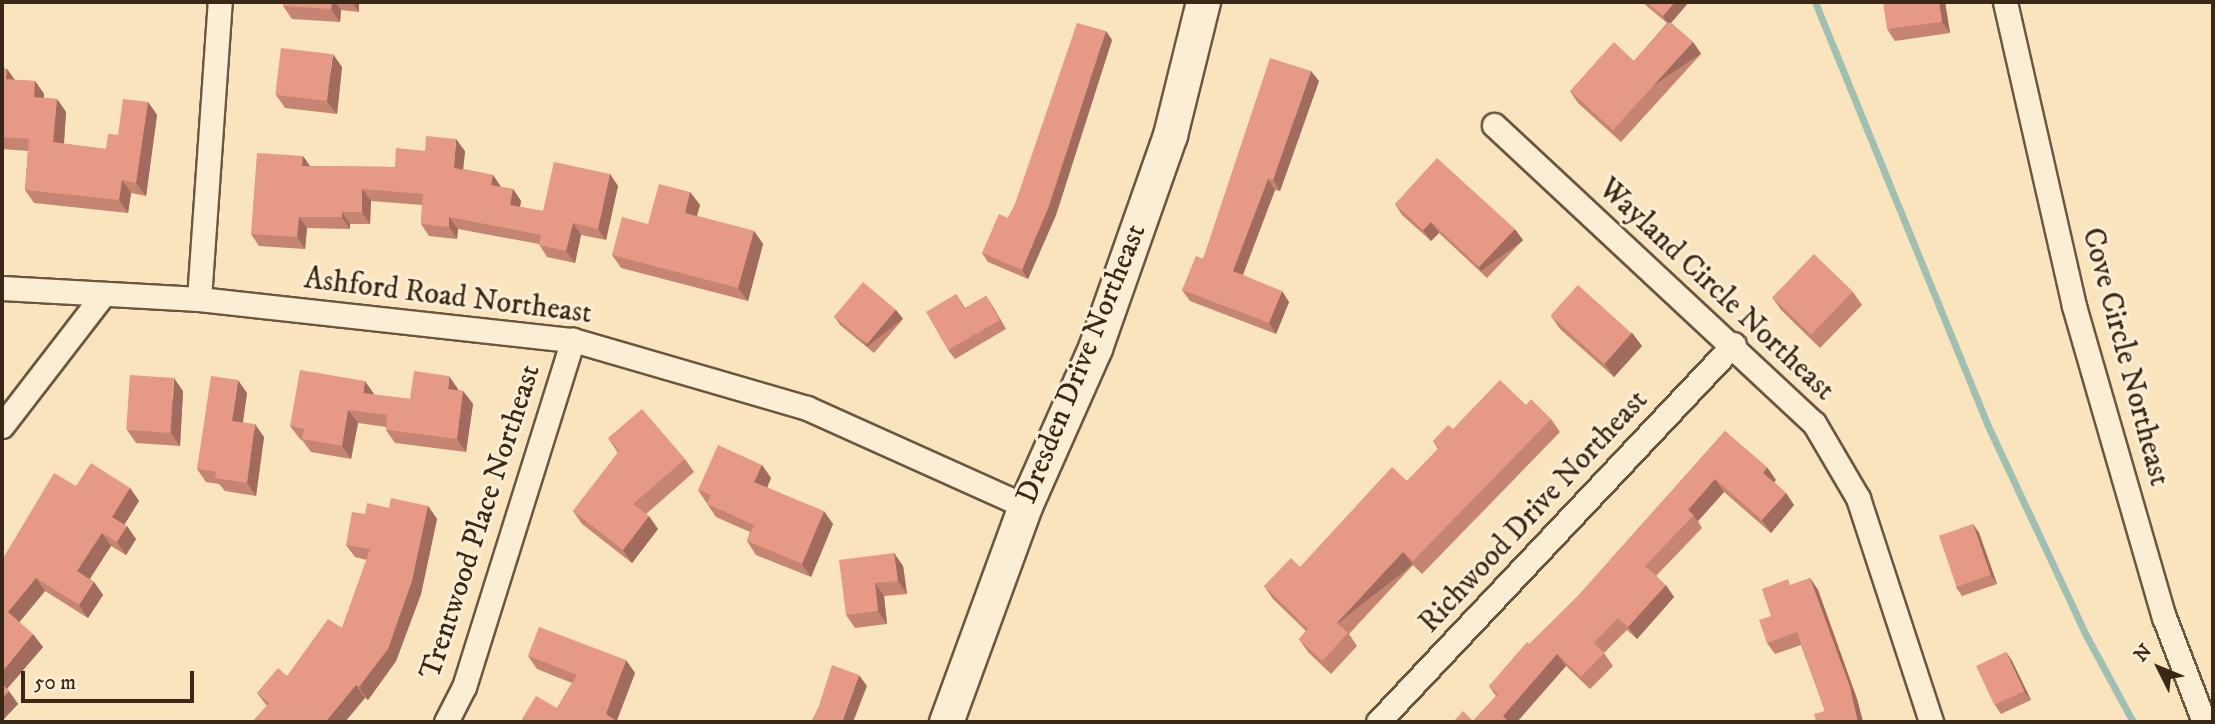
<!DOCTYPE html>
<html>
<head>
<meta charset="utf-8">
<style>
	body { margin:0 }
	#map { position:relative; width:2215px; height:724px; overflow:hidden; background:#fae4be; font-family:"IM FELL DW Pica",serif }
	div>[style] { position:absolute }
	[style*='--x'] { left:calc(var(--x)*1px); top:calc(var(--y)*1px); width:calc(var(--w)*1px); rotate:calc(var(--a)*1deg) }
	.stream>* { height:7px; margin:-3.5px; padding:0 3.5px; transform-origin:3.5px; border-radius:3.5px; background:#9ebfb1 }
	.roads { filter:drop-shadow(2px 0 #6b5640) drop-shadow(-2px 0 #6b5640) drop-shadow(0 2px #6b5640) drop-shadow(0 -2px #6b5640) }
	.street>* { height:23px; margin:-11.5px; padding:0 11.5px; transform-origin:11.5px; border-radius:11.5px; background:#fcedd5 }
	.secondary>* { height:33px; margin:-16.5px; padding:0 16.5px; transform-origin:16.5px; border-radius:16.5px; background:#fcedd5 }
	.wall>* { inset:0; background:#c68472 }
	.shaded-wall>* { inset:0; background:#a16b5d; transform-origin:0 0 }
	.building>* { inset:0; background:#e69985; transform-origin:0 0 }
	span { translate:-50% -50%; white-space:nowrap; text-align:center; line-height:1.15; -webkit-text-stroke:6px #fcedd5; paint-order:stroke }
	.street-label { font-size:30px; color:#3b2716 }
	.frame { position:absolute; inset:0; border:4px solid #3b2716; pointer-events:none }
	.north { position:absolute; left:2124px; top:633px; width:70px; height:70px; -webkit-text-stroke:5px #fcedd5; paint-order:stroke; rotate:313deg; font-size:19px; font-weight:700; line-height:28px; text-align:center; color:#3b2716 }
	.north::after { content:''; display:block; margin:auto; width:24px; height:32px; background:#3b2716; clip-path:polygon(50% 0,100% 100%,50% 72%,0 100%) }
	.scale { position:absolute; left:21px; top:671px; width:173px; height:32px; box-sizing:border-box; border:4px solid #3b2716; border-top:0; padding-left:9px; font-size:21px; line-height:24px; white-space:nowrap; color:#3b2716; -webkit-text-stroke:5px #fcedd5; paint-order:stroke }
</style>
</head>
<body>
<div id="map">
	<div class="stream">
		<i style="--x:1815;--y:2;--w:458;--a:67.8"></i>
		<i style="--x:1988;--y:426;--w:231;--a:64.9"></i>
		<i style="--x:2086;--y:635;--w:99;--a:61.6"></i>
	</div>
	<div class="roads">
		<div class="street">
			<i style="--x:2005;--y:2;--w:312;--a:77.2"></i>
			<i style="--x:2074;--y:306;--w:324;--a:73.9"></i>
			<i style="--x:2164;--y:617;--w:112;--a:69.1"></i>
			<i style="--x:1494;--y:125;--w:437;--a:43"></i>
			<i style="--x:1814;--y:423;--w:87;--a:59.6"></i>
			<i style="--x:1858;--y:498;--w:236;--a:71.9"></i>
			<i style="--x:2;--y:288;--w:197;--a:3.2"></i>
			<i style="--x:199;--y:299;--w:376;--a:6.3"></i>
			<i style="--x:573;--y:340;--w:244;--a:16.2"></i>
			<i style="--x:807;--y:408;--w:239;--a:24.2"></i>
			<i style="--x:199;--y:299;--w:298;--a:-86"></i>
			<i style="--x:2;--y:426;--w:165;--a:-52.4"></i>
			<i style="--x:446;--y:722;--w:39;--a:-63"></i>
			<i style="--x:464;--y:687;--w:364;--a:-72.6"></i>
			<i style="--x:1378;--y:722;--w:519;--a:-46.72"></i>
		</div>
		<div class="secondary">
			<i style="--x:946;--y:722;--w:230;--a:-69.9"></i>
			<i style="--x:1025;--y:506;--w:173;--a:-66.1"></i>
			<i style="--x:1095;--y:348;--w:226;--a:-70.6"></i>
			<i style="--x:1170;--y:135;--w:137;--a:-76.1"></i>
		</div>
	</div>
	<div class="wall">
		<i style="clip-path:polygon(283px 2px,359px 2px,359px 12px,341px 10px,340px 22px,292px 19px,283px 6px)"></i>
		<i style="clip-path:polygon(1642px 2px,1689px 2px,1671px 23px,1693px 42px,1701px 54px,1621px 142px,1578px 103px,1570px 91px,1634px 61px,1667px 23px)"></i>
		<i style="clip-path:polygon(1945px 2px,1950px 33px,1895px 41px,1887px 29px)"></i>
		<i style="clip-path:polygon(1106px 31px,1112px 40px,1056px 215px,1028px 279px,988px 262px,982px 253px,1008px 218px)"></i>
		<i style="clip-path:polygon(342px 67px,337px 114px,285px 108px,276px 95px)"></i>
		<i style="clip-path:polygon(2px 68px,7px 69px,15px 80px,35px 81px,44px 94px,44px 98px,57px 99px,66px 112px,64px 144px,106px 149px,148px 102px,157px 115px,146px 196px,131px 193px,128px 213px,34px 203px,25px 190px,28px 151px,2px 149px)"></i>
		<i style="clip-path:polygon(1319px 81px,1280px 191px,1275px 190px,1243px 275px,1289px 302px,1276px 334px,1190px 301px,1182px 290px)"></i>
		<i style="clip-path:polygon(425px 151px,465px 151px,463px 169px,493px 175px,501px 187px,513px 189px,521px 201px,520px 207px,543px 211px,610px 174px,618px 186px,606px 240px,581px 235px,575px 263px,547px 257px,539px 244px,458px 229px,457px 239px,429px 236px,421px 224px,422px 205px,371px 201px,370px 224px,350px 224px,350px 229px,307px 228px,305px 249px,259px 246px,251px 234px,303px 156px,310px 166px,395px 167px)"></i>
		<i style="clip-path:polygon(690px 192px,700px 205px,697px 216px,754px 231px,763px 244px,748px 301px,621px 268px,612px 255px,648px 224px)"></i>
		<i style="clip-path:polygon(1395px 204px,1523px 240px,1487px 278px,1439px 233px,1431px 241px,1402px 215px)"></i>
		<i style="clip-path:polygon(1853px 292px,1862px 305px,1820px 348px,1781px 310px,1772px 297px)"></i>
		<i style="clip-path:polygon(956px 294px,965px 308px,986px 296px,1006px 329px,955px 359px,948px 350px)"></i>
		<i style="clip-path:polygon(896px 310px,903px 319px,874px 353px,840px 325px,834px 316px)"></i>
		<i style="clip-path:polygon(1551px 316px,1632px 333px,1642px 346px,1614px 377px,1560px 329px)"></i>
		<i style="clip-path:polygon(458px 389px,458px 390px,463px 391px,473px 404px,466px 452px,395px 443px,386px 430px,386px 427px,358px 423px,351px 459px,311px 452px,302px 440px,300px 439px,290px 426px,374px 394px,374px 395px,410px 399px)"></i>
		<i style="clip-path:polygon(183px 391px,180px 446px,136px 443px,127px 430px)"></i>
		<i style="clip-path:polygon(247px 393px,243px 422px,264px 437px,256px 496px,225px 491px,219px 484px,206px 482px,197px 469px)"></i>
		<i style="clip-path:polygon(1526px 405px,1551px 419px,1560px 432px,1422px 574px,1413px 565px,1349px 634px,1357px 646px,1331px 674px,1308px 652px,1299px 639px,1306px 631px,1273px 599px,1264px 586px,1300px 567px,1407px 481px,1438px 449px,1433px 441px,1453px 429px)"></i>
		<i style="clip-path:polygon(1725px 431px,1776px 480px,1774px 482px,1786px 493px,1794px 505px,1771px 533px,1724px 492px,1698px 521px,1702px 528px,1656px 576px,1674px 597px,1637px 639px,1627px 630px,1604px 653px,1613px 666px,1590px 689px,1566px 666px,1517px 722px,1453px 722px,1473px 721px,1496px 696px,1489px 686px,1578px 596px)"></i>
		<i style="clip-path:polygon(608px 438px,685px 459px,694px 472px,646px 514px,658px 529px,632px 563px,582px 524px,573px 511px,618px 453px)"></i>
		<i style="clip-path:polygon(762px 465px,771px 478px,767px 487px,833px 524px,811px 577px,756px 555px,747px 541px,750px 532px,716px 517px,698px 490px)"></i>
		<i style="clip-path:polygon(76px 486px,130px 488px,139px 501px,124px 525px,136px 539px,126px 555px,111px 546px,90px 579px,94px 582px,103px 595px,88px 618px,45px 591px,19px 622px,43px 647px,7px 689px,18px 704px,2px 721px,2px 560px)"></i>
		<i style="clip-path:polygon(428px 506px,437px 519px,421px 594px,396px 661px,368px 700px,365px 698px,267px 706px,257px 693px,287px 676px,342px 628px,367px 560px,355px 557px,346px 545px,365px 514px,389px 508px)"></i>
		<i style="clip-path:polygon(1973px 524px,1979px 533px,1997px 584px,1962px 596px,1956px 587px)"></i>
		<i style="clip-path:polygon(894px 553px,903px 566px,907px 594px,884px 596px,887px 624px,855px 628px,846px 615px)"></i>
		<i style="clip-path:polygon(1810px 578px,1818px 590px,1857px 699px,1863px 722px,1816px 722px,1825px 711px,1801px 645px,1775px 654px,1767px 643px,1771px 616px,1792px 585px)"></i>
		<i style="clip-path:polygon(2006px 652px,2012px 661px,2031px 700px,2001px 714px,1995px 705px)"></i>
		<i style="clip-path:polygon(528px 656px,635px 673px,617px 721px,619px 722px,524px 722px,522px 719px,557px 708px,572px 683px,537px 669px)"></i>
	</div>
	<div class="shaded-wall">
		<i style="clip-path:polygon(332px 2px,335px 2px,341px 10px,340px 22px,331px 9px)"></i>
		<i style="clip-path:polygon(352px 2px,359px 2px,359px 12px)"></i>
		<i style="clip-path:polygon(1675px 2px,1689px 2px,1669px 25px,1663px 16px)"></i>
		<i style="clip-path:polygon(1939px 2px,1945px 2px,1950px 33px,1942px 22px)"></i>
		<i style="clip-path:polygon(1106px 31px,1112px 40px,1056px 215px,1028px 279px,1022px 270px)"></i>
		<i style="left:1693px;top:42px;width:14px;height:119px;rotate:56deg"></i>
		<i style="clip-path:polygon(333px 54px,342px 67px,337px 114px,327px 101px)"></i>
		<i style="clip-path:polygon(7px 69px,16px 82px,6px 79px)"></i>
		<i style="clip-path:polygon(1311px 71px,1319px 81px,1280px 191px,1273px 180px)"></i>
		<i style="clip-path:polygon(35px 81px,44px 94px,43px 110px,34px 97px)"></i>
		<i style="clip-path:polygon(57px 99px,66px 112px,63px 155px,53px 142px)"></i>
		<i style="clip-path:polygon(148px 102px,157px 115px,146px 196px,136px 183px)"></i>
		<i style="clip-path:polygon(456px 139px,465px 151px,462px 180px,454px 168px)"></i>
		<i style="clip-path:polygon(303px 156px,311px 168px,302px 166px)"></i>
		<i style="clip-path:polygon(610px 174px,618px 186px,606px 240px,598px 229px)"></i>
		<i style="clip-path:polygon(493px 175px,501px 187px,499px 197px,491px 185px)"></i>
		<i style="clip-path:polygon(1268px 179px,1275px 190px,1240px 282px,1233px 271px)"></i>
		<i style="clip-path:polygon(122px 180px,131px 193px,128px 213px,119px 200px)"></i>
		<i style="clip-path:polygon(362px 189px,371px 201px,370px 224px,362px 212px)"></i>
		<i style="clip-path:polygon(513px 189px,521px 201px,518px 217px,510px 205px)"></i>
		<i style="clip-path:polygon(690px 192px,700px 205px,694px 226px,685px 213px)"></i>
		<i style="clip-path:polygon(342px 212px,350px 224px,350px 229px,342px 217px)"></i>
		<i style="clip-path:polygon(299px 217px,307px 228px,305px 249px,297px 237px)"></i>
		<i style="clip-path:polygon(449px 217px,458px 229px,457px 239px,449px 227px)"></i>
		<i style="clip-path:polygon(1431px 222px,1439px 233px,1431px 241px,1423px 230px)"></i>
		<i style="clip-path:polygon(573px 223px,581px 235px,575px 263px,566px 251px)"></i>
		<i style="left:1515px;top:229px;width:14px;height:52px;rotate:54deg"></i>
		<i style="clip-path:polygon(754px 231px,763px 244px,748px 301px,738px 288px)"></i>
		<i style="clip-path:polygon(1282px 291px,1289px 302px,1276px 334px,1269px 323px)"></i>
		<i style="clip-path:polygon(986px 296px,992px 305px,1006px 329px,1000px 320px)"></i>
		<i style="left:896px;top:310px;width:11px;height:45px;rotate:52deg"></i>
		<i style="clip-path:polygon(1632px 333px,1642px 346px,1614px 377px,1605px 364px)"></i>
		<i style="clip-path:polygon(449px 376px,458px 389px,457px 402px,448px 389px)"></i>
		<i style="clip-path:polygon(174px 378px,183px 391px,180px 446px,171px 433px)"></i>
		<i style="clip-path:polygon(238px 380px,247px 393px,241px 434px,232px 421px)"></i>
		<i style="clip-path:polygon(365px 381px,374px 394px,372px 406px,363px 393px)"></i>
		<i style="clip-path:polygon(463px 391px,473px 404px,466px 452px,457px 439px)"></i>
		<i style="clip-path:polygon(348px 410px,358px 423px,351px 459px,342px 446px)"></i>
		<i style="clip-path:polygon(255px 424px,264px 437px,256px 496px,247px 483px)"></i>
		<i style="clip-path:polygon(762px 465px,771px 478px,764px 495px,754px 482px)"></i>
		<i style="clip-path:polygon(1767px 467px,1776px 480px,1771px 485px,1763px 473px)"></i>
		<i style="clip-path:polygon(1715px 479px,1724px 492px,1698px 521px,1688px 510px)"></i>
		<i style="clip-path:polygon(130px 488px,139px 501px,121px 530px,112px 517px)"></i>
		<i style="clip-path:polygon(1786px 493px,1794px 505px,1771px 533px,1762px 520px)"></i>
		<i style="clip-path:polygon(428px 506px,437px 519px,421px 594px,396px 661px,368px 700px,359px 687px)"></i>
		<i style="clip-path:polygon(824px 511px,833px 524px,811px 577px,802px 564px)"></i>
		<i style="clip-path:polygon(649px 516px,658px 529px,632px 563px,623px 550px)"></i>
		<i style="clip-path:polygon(1973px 524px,1979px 533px,1997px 584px,1991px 575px)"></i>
		<i style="clip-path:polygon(127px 526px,136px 539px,126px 555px,117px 542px)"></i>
		<i style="clip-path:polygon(102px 533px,111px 546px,86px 584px,77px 571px)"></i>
		<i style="left:1403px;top:552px;width:16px;height:97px;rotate:52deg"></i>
		<i style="clip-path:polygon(894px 553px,903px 566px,907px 594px,898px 581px)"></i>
		<i style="clip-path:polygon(36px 578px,45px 591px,17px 625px,8px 612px)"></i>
		<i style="clip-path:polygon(1810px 578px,1818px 590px,1857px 699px,1863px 722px,1858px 722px)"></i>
		<i style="clip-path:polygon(94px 582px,103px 595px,88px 618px,79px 605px)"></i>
		<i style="clip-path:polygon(875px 583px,884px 596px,887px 624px,878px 611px)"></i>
		<i style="clip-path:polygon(1666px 585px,1674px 597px,1637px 639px,1628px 627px)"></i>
		<i style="clip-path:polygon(33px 634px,43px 647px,5px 691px,2px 686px,2px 672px)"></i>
		<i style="clip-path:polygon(2006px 652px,2012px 661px,2031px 700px,2024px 691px)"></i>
		<i style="clip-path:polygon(1557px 654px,1566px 666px,1517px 722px,1507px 722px,1503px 716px)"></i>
		<i style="clip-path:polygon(626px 660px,635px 673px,616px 722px,606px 714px)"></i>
		<i style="clip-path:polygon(859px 675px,867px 686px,853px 722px,842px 722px)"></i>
		<i style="clip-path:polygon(356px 685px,365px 698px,345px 722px,325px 722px)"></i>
		<i style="clip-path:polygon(9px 691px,18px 704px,2px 721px,2px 698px)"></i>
	</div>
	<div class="building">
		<i style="clip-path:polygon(283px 2px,332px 2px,331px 9px,283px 6px)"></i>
		<i style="clip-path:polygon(1646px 2px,1675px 2px,1663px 16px)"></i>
		<i style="clip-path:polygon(1883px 2px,1939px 2px,1942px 22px,1887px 29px)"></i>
		<i style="clip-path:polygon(1669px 22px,1693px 42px,1613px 130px,1570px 91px,1614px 42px,1634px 61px)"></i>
		<i style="clip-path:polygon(1077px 23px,1106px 31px,1049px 206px,1022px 270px,982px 253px,999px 214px,1008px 218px,1015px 204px)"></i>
		<i style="left:281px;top:48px;width:52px;height:47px;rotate:7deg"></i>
		<i style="clip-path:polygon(1270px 58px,1311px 71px,1273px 180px,1268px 179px,1233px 271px,1282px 291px,1269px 323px,1182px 290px,1196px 256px,1203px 259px)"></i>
		<i style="clip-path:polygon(2px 68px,7px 69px,6px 79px,35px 81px,34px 97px,57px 99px,53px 142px,106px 149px,108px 134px,118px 135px,123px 99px,148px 102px,136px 183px,122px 180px,119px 200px,25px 190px,29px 139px,2px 137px)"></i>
		<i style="clip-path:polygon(426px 136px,456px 139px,454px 168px,493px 175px,491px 185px,513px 189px,510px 205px,543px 211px,554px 162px,610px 174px,598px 229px,573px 223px,566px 251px,539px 245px,541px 235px,449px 217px,449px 227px,421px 224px,423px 194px,362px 189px,362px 212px,342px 212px,342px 217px,299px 217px,297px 237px,251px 234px,257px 153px,303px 156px,302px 166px,395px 167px,396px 148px,425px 151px)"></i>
		<i style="clip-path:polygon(1437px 158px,1515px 229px,1479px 267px,1431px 222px,1423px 230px,1395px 204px)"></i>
		<i style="clip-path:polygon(659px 184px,690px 192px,685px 213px,754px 231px,738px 288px,612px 255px,622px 217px,648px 224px)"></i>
		<i style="left:1814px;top:254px;width:54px;height:60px;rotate:44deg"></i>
		<i style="left:863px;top:282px;width:43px;height:45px;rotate:40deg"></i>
		<i style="left:1578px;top:285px;width:72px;height:41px;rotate:42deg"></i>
		<i style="clip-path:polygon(956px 294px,964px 309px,986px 296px,1000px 320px,948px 350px,926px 312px)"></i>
		<i style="clip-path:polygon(300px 370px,365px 381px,363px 393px,410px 399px,414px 371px,449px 376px,448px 389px,463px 391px,457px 439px,386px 430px,387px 415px,348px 410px,342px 446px,302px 439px,304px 429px,290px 426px)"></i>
		<i style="left:130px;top:375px;width:44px;height:55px;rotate:4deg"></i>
		<i style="clip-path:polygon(211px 376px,238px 380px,232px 421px,255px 424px,247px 483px,215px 478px,216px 472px,197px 469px)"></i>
		<i style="clip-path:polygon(1500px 380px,1526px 405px,1531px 399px,1551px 419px,1413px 561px,1403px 552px,1337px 623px,1348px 633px,1322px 661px,1299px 639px,1308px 629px,1264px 586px,1291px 558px,1300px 567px,1392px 467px,1407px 481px,1439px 448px,1433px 441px,1448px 425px,1453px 429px)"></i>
		<i style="clip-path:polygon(642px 409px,685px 459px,633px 504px,649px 516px,623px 550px,573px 511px,619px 451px,608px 438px)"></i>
		<i style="clip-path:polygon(1725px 431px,1767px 467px,1763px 473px,1786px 493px,1762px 520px,1715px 479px,1688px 510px,1694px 515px,1645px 566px,1666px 585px,1628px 627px,1618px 618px,1594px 643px,1604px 653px,1581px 677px,1557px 654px,1503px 716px,1509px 722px,1453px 722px,1463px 711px,1473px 721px,1498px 694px,1489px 686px,1527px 642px,1529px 644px,1578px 596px)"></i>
		<i style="clip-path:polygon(718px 445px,762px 465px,754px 482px,824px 511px,802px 564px,747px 541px,754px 525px,707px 504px,711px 495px,698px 490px)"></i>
		<i style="clip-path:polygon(91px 463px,130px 488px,112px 517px,127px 526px,117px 542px,102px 533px,77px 571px,94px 582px,79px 605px,36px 578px,8px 612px,33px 634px,2px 672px,2px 560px,54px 473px,76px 486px)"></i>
		<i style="clip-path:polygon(391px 498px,428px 506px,412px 581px,388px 649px,359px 687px,356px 685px,325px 722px,252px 722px,269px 703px,257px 693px,278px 668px,287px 676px,328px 619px,342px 628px,370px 549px,346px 545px,352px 512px,365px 514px,367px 503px,389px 508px)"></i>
		<i style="left:1973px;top:524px;width:54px;height:36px;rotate:71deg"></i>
		<i style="clip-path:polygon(894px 553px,898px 581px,875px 583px,878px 611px,846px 615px,839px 560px)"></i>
		<i style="clip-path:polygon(1810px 578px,1850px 687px,1858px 722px,1816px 722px,1814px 714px,1825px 711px,1797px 632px,1767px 643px,1759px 620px,1771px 616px,1762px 589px,1788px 579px,1790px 585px)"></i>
		<i style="clip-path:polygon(539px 627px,626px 660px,606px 714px,618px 722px,528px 722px,522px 719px,536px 696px,557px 708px,577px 675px,528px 656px)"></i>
		<i style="left:2006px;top:652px;width:43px;height:33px;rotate:65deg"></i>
		<i style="clip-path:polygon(832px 665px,859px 675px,842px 722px,811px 722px,819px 706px)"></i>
		<i style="clip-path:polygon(2px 684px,9px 691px,2px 698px)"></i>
	</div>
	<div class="street-label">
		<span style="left:1716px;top:290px;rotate:43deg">Wayland Circle Northeast</span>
		<span style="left:448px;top:297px;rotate:7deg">Ashford Road Northeast</span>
		<span style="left:2125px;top:357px;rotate:75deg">Cove Circle Northeast</span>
		<span style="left:1082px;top:364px;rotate:-68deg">Dresden Drive Northeast</span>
		<span style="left:1534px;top:512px;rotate:-47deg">Richwood Drive Northeast</span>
		<span style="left:481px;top:522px;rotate:-72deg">Trentwood Place Northeast</span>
	</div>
	<div class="frame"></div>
	<div class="north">N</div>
	<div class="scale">50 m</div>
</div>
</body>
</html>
